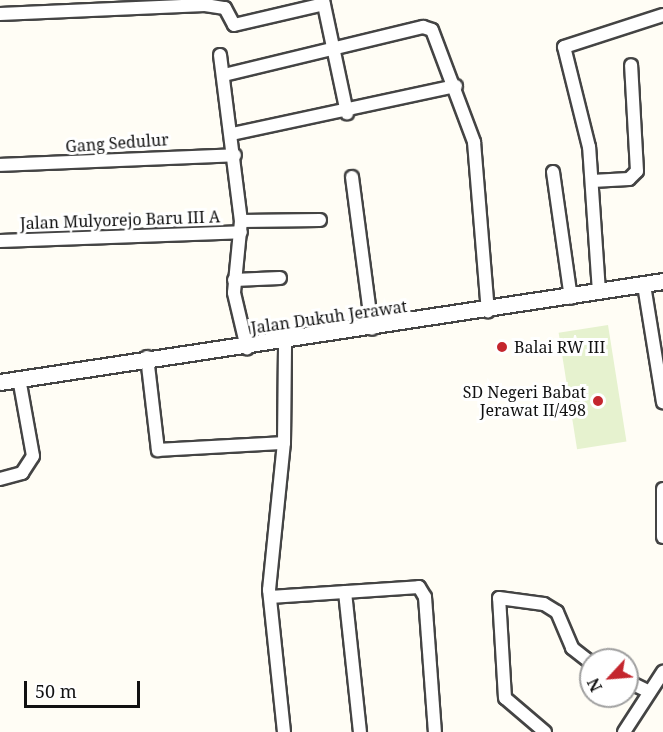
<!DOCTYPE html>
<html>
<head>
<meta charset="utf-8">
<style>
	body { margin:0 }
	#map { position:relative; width:663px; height:732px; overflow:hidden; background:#fffdf5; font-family:"Noto Serif",serif }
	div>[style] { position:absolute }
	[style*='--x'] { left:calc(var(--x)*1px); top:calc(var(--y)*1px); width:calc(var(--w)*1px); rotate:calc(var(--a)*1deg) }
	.pitch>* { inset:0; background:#e6f2cf; transform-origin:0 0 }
	.roads { filter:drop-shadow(2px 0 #444) drop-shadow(-2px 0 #444) drop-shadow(0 2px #444) drop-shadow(0 -2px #444) }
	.minor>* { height:12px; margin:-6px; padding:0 6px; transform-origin:6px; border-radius:6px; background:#fff }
	.tertiary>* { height:15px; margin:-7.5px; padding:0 7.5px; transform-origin:7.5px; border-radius:7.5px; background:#fff }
	.dots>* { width:16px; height:16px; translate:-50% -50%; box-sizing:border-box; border:3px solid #fff; border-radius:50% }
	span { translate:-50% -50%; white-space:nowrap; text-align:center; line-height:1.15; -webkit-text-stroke:6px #fff; paint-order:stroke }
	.street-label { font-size:16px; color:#111 }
	.poi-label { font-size:16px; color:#111 }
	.left { translate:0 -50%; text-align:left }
	.right { translate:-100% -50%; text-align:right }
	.north { position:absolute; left:579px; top:648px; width:60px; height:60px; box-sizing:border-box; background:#fff; border:2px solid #a0a0a0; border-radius:50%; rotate:244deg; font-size:16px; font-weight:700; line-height:24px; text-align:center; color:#111 }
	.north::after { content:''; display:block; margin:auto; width:21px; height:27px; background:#c4262e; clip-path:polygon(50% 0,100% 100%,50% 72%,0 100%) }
	.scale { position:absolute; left:24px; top:681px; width:116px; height:27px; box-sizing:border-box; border:3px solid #111; border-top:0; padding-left:8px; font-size:18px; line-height:21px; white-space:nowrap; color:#111; -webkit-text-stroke:4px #fff; paint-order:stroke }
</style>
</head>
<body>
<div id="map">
	<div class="pitch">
		<i style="left:608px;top:325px;width:118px;height:50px;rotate:81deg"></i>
	</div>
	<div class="roads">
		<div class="minor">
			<i style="--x:323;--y:0;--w:116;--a:78"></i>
			<i style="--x:0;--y:14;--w:205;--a:-2.5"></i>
			<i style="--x:205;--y:5;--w:20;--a:9"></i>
			<i style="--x:225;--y:8;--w:19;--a:62"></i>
			<i style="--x:234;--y:25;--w:92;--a:-13.1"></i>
			<i style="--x:220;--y:55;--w:167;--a:82.8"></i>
			<i style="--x:241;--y:221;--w:72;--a:95.6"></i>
			<i style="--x:234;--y:293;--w:57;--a:76.7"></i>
			<i style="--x:224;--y:75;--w:205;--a:-13.6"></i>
			<i style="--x:423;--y:27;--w:9;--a:18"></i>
			<i style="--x:432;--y:30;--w:120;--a:69.4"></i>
			<i style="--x:474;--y:142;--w:170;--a:85.3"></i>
			<i style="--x:232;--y:134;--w:229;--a:-12.1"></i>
			<i style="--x:0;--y:165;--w:235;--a:-2.4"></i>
			<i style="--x:553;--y:172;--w:127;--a:81.9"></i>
			<i style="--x:352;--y:177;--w:153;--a:82.5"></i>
			<i style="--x:592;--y:181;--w:37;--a:-3"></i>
			<i style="--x:629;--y:179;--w:11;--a:-45"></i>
			<i style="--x:637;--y:171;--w:106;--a:-93.2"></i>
			<i style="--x:241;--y:221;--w:79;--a:-0.7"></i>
			<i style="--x:0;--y:241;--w:241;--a:-2.1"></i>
			<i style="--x:234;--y:280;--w:46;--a:-2.5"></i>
			<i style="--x:644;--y:285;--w:119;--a:80.8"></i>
			<i style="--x:599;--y:292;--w:145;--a:-93.9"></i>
			<i style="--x:589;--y:147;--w:103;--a:-104"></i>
			<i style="--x:564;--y:47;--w:104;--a:-17.9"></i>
			<i style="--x:147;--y:357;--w:94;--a:83.3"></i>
			<i style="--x:158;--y:450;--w:126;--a:-3.2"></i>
			<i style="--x:0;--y:479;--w:23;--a:-15"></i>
			<i style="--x:22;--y:473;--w:20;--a:-57"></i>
			<i style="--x:33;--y:456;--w:79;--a:-100.2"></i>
			<i style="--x:663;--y:489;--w:48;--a:90"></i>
			<i style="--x:345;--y:592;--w:141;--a:83.9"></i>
			<i style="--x:270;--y:597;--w:149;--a:-3.8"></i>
			<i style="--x:419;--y:587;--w:12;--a:59"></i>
			<i style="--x:425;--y:597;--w:135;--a:85.8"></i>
			<i style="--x:627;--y:681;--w:25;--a:26"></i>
			<i style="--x:284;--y:732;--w:143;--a:-96"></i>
			<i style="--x:269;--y:590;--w:148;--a:-84.2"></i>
			<i style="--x:284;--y:443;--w:101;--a:-89.4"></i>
			<i style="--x:545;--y:732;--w:52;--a:-139.6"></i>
			<i style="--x:505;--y:698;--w:100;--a:-93.4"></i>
			<i style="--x:499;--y:598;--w:45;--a:7.6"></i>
			<i style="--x:544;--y:604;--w:15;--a:32"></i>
			<i style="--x:557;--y:612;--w:39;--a:67"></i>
			<i style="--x:572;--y:648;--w:24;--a:38"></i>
			<i style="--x:624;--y:732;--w:72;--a:-57"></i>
		</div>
		<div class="tertiary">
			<i style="--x:0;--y:382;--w:671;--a:-8.66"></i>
		</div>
	</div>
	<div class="dots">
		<i style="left:502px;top:347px;background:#c4262e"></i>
		<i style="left:598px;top:401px;background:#c4262e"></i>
	</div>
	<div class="street-label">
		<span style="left:117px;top:143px;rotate:-4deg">Gang Sedulur</span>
		<span style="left:120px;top:220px;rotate:-2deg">Jalan Mulyorejo Baru III A</span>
		<span style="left:329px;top:317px;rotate:-8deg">Jalan Dukuh Jerawat</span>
	</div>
	<div class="poi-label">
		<span class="left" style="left:514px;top:347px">Balai RW III</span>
		<span class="right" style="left:586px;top:401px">SD Negeri Babat<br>Jerawat II/498</span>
	</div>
	<div class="north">N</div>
	<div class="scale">50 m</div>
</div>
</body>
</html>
